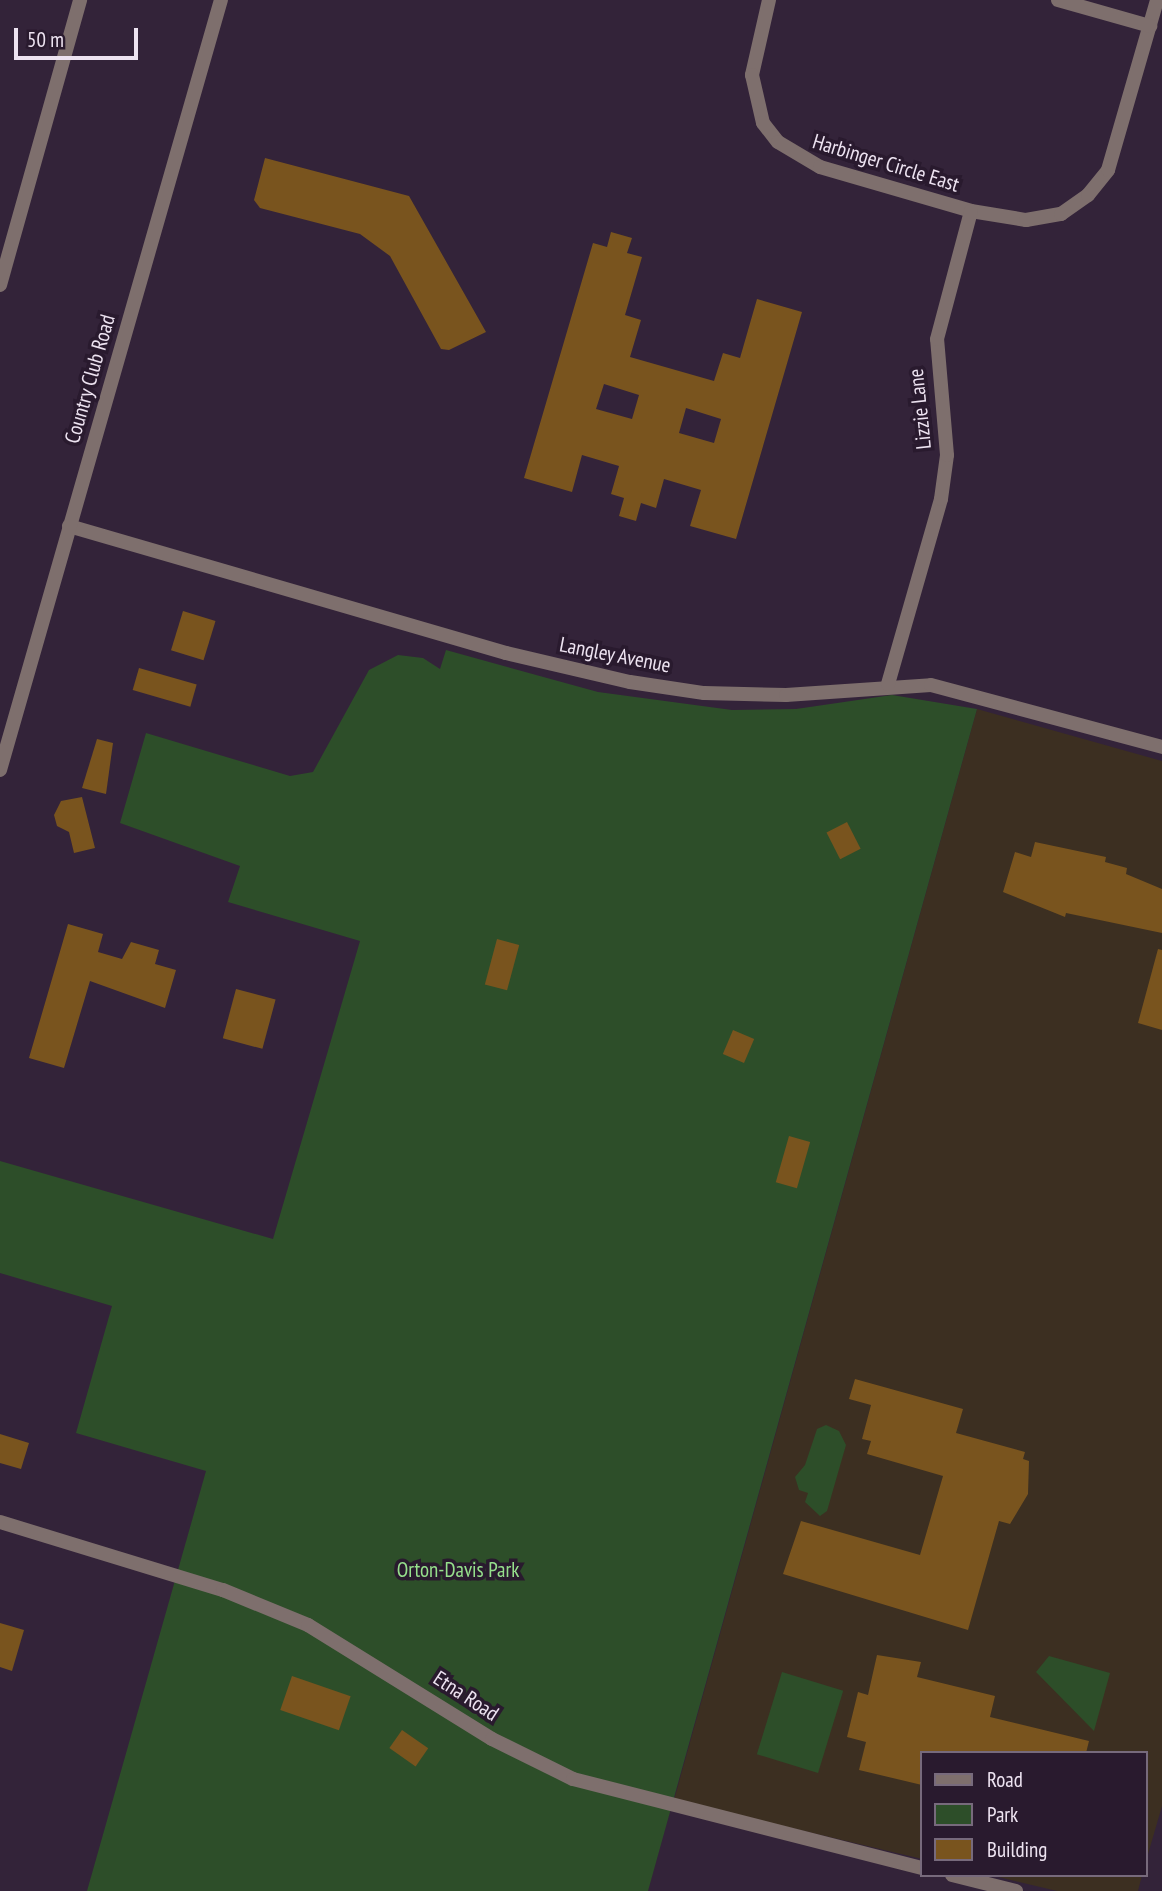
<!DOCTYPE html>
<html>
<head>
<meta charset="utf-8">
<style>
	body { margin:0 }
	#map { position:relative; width:1162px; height:1891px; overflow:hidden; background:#332339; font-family:"PT Sans Narrow",sans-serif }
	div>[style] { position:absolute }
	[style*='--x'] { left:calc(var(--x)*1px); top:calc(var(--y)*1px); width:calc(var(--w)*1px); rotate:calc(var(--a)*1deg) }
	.education>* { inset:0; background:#3c2f21 }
	.green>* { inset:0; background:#2d4e29; transform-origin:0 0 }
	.building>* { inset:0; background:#79541e; transform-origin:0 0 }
	.minor>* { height:14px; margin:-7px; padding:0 7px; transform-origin:7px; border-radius:7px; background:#7e6f6d }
	.tertiary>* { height:14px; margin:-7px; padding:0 7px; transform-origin:7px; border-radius:7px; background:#7e6f6d }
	span { translate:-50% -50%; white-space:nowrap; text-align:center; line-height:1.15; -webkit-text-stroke:7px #291a2e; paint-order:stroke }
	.street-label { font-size:21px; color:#ede3f1 }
	.park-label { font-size:21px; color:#96e08c }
	.legend { position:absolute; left:920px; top:1751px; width:228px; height:126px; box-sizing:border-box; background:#291a2e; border:2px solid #776a7c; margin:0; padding:9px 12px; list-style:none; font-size:21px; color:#ede3f1 }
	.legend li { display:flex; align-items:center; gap:14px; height:35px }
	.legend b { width:35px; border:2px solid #776a7c }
	.scale { position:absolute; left:14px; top:28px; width:124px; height:32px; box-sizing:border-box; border:4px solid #ede3f1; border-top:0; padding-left:9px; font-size:21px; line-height:24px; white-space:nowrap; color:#ede3f1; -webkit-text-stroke:5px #291a2e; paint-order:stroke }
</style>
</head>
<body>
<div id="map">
	<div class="education">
		<i style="clip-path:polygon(977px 709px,1162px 761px,1162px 1806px,1146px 1861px,1146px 1753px,922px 1753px,922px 1859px,674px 1800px)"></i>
		<i style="clip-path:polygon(990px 1875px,1142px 1875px,1138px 1891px,1057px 1891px)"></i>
	</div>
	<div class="green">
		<i style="clip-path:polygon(446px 650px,598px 692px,732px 710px,796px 709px,892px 695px,977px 709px,648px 1891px,87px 1891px,206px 1471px,76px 1433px,112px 1306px,0 1273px,0 1161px,273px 1239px,360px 941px,228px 902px,240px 866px,120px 823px,146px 733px,290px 776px,313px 772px,369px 670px,398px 655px,423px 658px,440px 669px)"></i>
		<i style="clip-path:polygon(826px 1425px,839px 1431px,846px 1445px,827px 1511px,820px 1516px,805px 1502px,808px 1493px,799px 1490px,795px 1477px,805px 1465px,817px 1429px)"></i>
		<i style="clip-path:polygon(1049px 1656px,1110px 1673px,1094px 1731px,1036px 1672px)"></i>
		<i style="left:782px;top:1672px;width:64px;height:86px;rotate:17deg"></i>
	</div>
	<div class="building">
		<i style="clip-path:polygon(265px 158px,409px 196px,486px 332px,449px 350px,441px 349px,390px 256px,360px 234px,260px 208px,254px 200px)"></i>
		<i style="clip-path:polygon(evenodd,611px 232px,632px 238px,627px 253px,642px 257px,625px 315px,641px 320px,630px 357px,714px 381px,723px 353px,740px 358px,757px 299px,802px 312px,736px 539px,690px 526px,701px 490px,664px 479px,656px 508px,641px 503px,636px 521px,619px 516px,624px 498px,611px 494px,619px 466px,582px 455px,572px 492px,524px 478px,593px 243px,607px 247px,611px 232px,604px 384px,639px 395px,632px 419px,596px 409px,604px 384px,611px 232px,686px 408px,721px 419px,714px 443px,679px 433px,686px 408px)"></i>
		<i style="left:183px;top:611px;width:34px;height:41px;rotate:17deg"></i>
		<i style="left:139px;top:668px;width:60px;height:23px;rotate:16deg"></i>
		<i style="clip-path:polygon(97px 739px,113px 743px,106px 794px,82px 788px)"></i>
		<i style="clip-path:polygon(82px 797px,95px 848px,74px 853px,69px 832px,57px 826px,54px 815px,61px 801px)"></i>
		<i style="left:847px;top:822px;width:30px;height:23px;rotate:63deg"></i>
		<i style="clip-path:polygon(1035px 842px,1106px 857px,1105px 862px,1127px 868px,1126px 874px,1162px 889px,1162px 933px,1066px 913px,1065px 917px,1003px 892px,1015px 852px,1031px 857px)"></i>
		<i style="clip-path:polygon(68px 924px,103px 934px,98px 952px,122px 959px,131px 942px,159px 950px,155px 964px,176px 970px,165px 1008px,90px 981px,64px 1068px,29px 1058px)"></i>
		<i style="left:497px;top:939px;width:23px;height:47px;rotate:15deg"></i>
		<i style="clip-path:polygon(1158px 949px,1162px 950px,1162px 1030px,1138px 1023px)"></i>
		<i style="left:236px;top:989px;width:41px;height:51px;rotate:15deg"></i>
		<i style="left:733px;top:1030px;width:23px;height:26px;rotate:23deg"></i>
		<i style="left:789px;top:1136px;width:22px;height:48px;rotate:16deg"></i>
		<i style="clip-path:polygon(855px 1379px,963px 1409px,956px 1433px,1025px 1452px,1023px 1459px,1029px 1461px,1028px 1494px,1010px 1524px,999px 1521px,968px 1630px,783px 1574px,801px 1521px,920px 1555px,943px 1476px,867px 1454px,871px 1441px,862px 1439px,871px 1405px,849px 1399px)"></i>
		<i style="clip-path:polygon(0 1434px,29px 1443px,21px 1469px,0 1463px)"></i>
		<i style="clip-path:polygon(0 1623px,24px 1630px,12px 1671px,0 1667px)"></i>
		<i style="clip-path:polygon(877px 1655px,921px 1662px,917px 1677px,995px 1696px,990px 1717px,1089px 1741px,1086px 1753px,922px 1753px,922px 1785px,859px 1770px,866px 1742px,847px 1737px,858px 1692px,868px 1695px)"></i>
		<i style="left:292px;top:1676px;width:62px;height:36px;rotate:19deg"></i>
		<i style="left:402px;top:1730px;width:32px;height:22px;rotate:35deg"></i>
	</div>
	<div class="minor">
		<i style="--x:769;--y:0;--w:77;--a:102.8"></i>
		<i style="--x:752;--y:75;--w:49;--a:77.1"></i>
		<i style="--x:763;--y:123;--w:24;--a:52"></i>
		<i style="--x:778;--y:142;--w:49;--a:30.8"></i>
		<i style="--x:820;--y:167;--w:157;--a:16.2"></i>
		<i style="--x:971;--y:211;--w:56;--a:9.3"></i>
		<i style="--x:1026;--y:220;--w:36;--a:-10"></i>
		<i style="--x:1061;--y:214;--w:33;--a:-35"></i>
		<i style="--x:1088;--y:195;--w:32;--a:-51"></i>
		<i style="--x:1108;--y:170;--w:177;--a:-73.9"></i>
		<i style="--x:1058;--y:0;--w:96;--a:15.8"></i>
		<i style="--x:0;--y:285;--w:296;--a:-74.3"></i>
		<i style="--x:69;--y:526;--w:455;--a:16.2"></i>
		<i style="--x:506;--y:653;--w:127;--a:13.2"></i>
		<i style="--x:630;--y:682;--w:75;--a:8.5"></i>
		<i style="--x:704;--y:693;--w:82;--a:1.4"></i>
		<i style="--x:786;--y:695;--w:145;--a:-3.9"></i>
		<i style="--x:931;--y:685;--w:239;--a:15"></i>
		<i style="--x:888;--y:684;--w:192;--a:-74"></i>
		<i style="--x:941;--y:499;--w:44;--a:-82.2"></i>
		<i style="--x:947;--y:455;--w:116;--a:-94.9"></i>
		<i style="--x:937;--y:339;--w:132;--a:-75.1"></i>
		<i style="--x:0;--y:770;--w:801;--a:-73.99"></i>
	</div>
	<div class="tertiary">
		<i style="--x:0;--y:1522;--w:233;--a:17"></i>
		<i style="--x:223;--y:1590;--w:92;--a:22.4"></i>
		<i style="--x:308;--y:1625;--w:216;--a:31.8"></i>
		<i style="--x:492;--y:1739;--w:90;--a:26.3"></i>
		<i style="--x:573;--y:1779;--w:360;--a:14.3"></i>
		<i style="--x:952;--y:1875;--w:66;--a:14"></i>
	</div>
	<div class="street-label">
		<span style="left:886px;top:163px;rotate:17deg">Harbinger Circle East</span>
		<span style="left:90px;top:379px;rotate:-74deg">Country Club Road</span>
		<span style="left:920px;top:409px;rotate:-96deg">Lizzie Lane</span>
		<span style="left:615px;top:655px;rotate:11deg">Langley Avenue</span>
		<span style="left:466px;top:1696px;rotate:33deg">Etna Road</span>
	</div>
	<div class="park-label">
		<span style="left:458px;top:1570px">Orton-Davis Park</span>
	</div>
	<ul class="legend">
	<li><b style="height:9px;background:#7e6f6d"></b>Road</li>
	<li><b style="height:19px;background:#2d4e29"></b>Park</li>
	<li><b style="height:19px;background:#79541e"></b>Building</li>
	</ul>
	<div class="scale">50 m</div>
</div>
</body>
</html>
